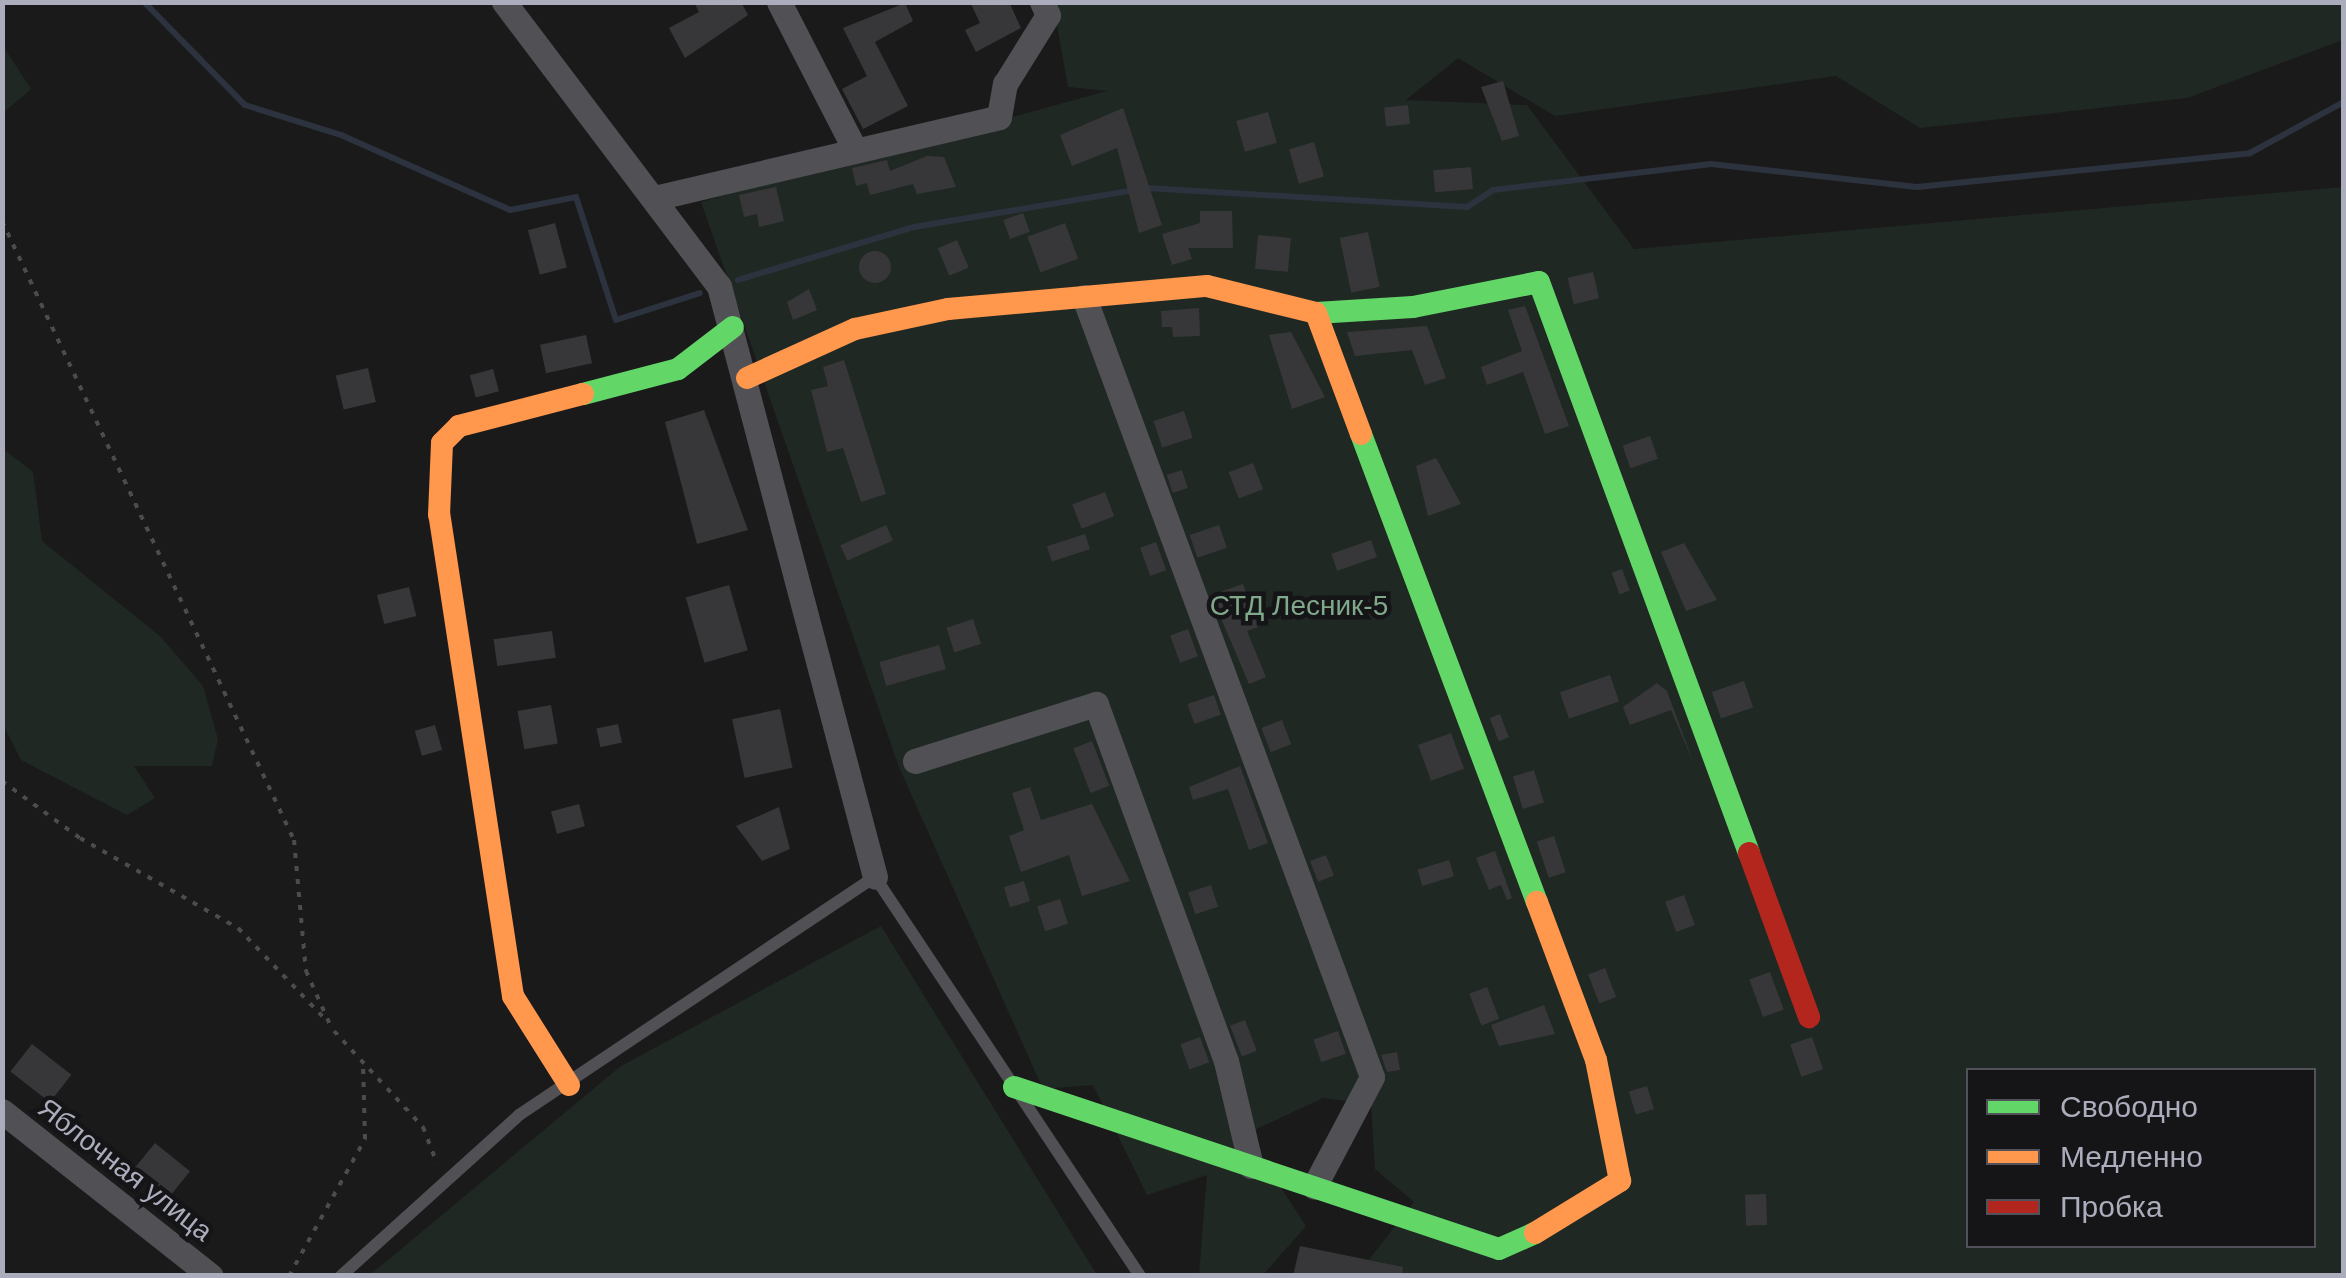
<!DOCTYPE html>
<html>
<head>
<meta charset="utf-8">
<style>
	body { margin:0 }
	#map { position:relative; width:2346px; height:1278px; overflow:hidden; background:#1a1a1b; font-family:Helvetica,sans-serif }
	div>[style] { position:absolute }
	[style*='--x'] { left:calc(var(--x)*1px); top:calc(var(--y)*1px); width:calc(var(--w)*1px); rotate:calc(var(--a)*1deg) }
	.green>* { inset:0; background:#1f2822 }
	.stream>* { height:6px; margin:-3px; padding:0 3px; transform-origin:3px; border-radius:3px; background:#2c333e }
	.building>* { inset:0; background:#373739; transform-origin:0 0 }
	.round { border-radius:50% }
	.path>* { height:4px; margin-top:-2px; transform-origin:0; background:repeating-linear-gradient(90deg,#4b4b50 0 5px,transparent 0 13px) }
	.lane>* { height:12px; margin:-6px; padding:0 6px; transform-origin:6px; border-radius:6px; background:#505055 }
	.street>* { height:25px; margin:-12.5px; padding:0 12.5px; transform-origin:12.5px; border-radius:12.5px; background:#505055 }
	.fast>* { height:22px; margin:-11px; padding:0 11px; transform-origin:11px; border-radius:11px; background:#63d668 }
	.slow>* { height:22px; margin:-11px; padding:0 11px; transform-origin:11px; border-radius:11px; background:#ff974d }
	.jam>* { height:22px; margin:-11px; padding:0 11px; transform-origin:11px; border-radius:11px; background:#b3261e }
	span { translate:-50% -50%; white-space:nowrap; text-align:center; line-height:1.15; -webkit-text-stroke:9px #151417; paint-order:stroke }
	.park-label { font-size:28px; color:#80a88a }
	.street-label { font-size:28px; color:#abadbc }
	.frame { position:absolute; inset:0; border:5px solid #abadbc; pointer-events:none }
	.legend { position:absolute; left:1966px; top:1068px; width:350px; height:180px; box-sizing:border-box; background:#151417; border:2px solid #515159; margin:0; padding:12px 18px; list-style:none; font-size:30px; color:#abadbc }
	.legend li { display:flex; align-items:center; gap:20px; height:50px }
	.legend b { width:50px; border:2px solid #515159 }
</style>
</head>
<body>
<div id="map">
	<div class="green">
		<i style="clip-path:polygon(evenodd,1053px 3px,2343px 3px,2343px 40px,2187px 98px,1920px 128px,1836px 76px,1555px 116px,1458px 58px,1406px 100px,1527px 105px,1634px 249px,2343px 187px,2343px 1275px,1357px 1275px,1414px 1202px,1375px 1169px,1371px 1104px,1323px 1098px,1246px 1134px,1306px 1226px,1263px 1275px,1199px 1275px,1207px 1175px,1147px 1195px,1093px 1085px,1043px 1089px,899px 767px,701px 202px,1107px 91px,1068px 87px,1053px 3px,1968px 1070px,2314px 1070px,2314px 1246px,1968px 1246px,1968px 1070px)"></i>
		<i style="clip-path:polygon(3px 46px,31px 89px,3px 113px,2px 113px)"></i>
		<i style="clip-path:polygon(2px 448px,33px 472px,42px 541px,161px 637px,203px 686px,218px 739px,212px 766px,134px 766px,155px 798px,127px 815px,21px 760px,3px 724px)"></i>
		<i style="clip-path:polygon(881px 926px,1097px 1275px,370px 1275px,621px 1066px)"></i>
	</div>
	<div class="stream">
		<i style="--x:144;--y:2;--w:144;--a:45.6"></i>
		<i style="--x:245;--y:105;--w:101;--a:17.4"></i>
		<i style="--x:341;--y:135;--w:185;--a:23.9"></i>
		<i style="--x:510;--y:210;--w:67;--a:-11.1"></i>
		<i style="--x:576;--y:197;--w:129;--a:72"></i>
		<i style="--x:616;--y:320;--w:88;--a:-17.8"></i>
		<i style="--x:738;--y:280;--w:184;--a:-16.8"></i>
		<i style="--x:914;--y:227;--w:236;--a:-9.5"></i>
		<i style="--x:1147;--y:188;--w:321;--a:3.4"></i>
		<i style="--x:1467;--y:207;--w:31;--a:-33"></i>
		<i style="--x:1493;--y:190;--w:220;--a:-6.8"></i>
		<i style="--x:1711;--y:164;--w:207;--a:6.4"></i>
		<i style="--x:1917;--y:187;--w:335;--a:-5.8"></i>
		<i style="--x:2250;--y:153;--w:107;--a:-28.5"></i>
	</div>
	<div class="building">
		<i style="clip-path:polygon(694px 2px,741px 2px,748px 15px,685px 58px,669px 28px,699px 12px)"></i>
		<i style="clip-path:polygon(970px 2px,1009px 2px,1021px 28px,976px 52px,965px 30px,980px 23px)"></i>
		<i style="clip-path:polygon(905px 3px,913px 21px,875px 42px,908px 106px,863px 129px,842px 89px,867px 76px,843px 28px)"></i>
		<i style="clip-path:polygon(1503px 81px,1519px 136px,1502px 141px,1481px 87px)"></i>
		<i style="left:1408px;top:105px;width:19px;height:24px;rotate:84deg"></i>
		<i style="clip-path:polygon(1123px 108px,1162px 225px,1139px 233px,1117px 148px,1072px 166px,1060px 135px)"></i>
		<i style="left:1268px;top:112px;width:32px;height:33px;rotate:74deg"></i>
		<i style="left:1314px;top:142px;width:36px;height:26px;rotate:74deg"></i>
		<i style="clip-path:polygon(927px 156px,944px 157px,956px 187px,917px 194px,913px 184px,870px 195px,867px 183px,856px 186px,852px 168px,887px 160px,890px 171px)"></i>
		<i style="left:1471px;top:167px;width:22px;height:38px;rotate:85deg"></i>
		<i style="clip-path:polygon(776px 187px,784px 221px,759px 227px,757px 214px,744px 217px,739px 195px)"></i>
		<i style="clip-path:polygon(1200px 211px,1232px 211px,1233px 248px,1188px 248px,1192px 259px,1172px 265px,1162px 234px,1200px 223px)"></i>
		<i style="left:1023px;top:213px;width:20px;height:21px;rotate:70deg"></i>
		<i style="left:555px;top:223px;width:46px;height:28px;rotate:75deg"></i>
		<i style="left:1065px;top:223px;width:38px;height:40px;rotate:70deg"></i>
		<i style="left:1368px;top:232px;width:56px;height:29px;rotate:78deg"></i>
		<i style="left:1258px;top:235px;width:33px;height:34px;rotate:5deg"></i>
		<i style="left:957px;top:240px;width:30px;height:21px;rotate:67deg"></i>
		<i class="round" style="left:859px;top:251px;width:32px;height:32px"></i>
		<i style="left:1593px;top:272px;width:27px;height:26px;rotate:77deg"></i>
		<i style="clip-path:polygon(809px 289px,817px 310px,793px 320px,787px 302px)"></i>
		<i style="clip-path:polygon(1525px 306px,1569px 426px,1545px 434px,1523px 372px,1487px 385px,1481px 367px,1522px 351px,1508px 310px)"></i>
		<i style="clip-path:polygon(1199px 308px,1200px 336px,1173px 337px,1172px 327px,1162px 327px,1161px 311px)"></i>
		<i style="clip-path:polygon(1427px 326px,1446px 378px,1425px 385px,1412px 350px,1355px 356px,1347px 332px)"></i>
		<i style="clip-path:polygon(1291px 332px,1325px 397px,1292px 409px,1269px 335px)"></i>
		<i style="left:586px;top:335px;width:29px;height:47px;rotate:78deg"></i>
		<i style="clip-path:polygon(844px 360px,886px 494px,861px 502px,843px 448px,827px 452px,811px 390px,828px 386px,823px 367px)"></i>
		<i style="left:368px;top:368px;width:35px;height:33px;rotate:77deg"></i>
		<i style="left:493px;top:369px;width:23px;height:24px;rotate:75deg"></i>
		<i style="clip-path:polygon(704px 410px,748px 530px,697px 544px,665px 422px)"></i>
		<i style="left:1184px;top:411px;width:28px;height:32px;rotate:72deg"></i>
		<i style="left:1650px;top:436px;width:24px;height:29px;rotate:71deg"></i>
		<i style="clip-path:polygon(1436px 458px,1461px 504px,1428px 516px,1416px 466px)"></i>
		<i style="left:1253px;top:463px;width:28px;height:26px;rotate:69deg"></i>
		<i style="left:1182px;top:470px;width:19px;height:16px;rotate:72deg"></i>
		<i style="left:1105px;top:492px;width:26px;height:35px;rotate:69deg"></i>
		<i style="left:886px;top:525px;width:17px;height:50px;rotate:66deg"></i>
		<i style="left:1219px;top:525px;width:24px;height:31px;rotate:71deg"></i>
		<i style="left:1085px;top:534px;width:16px;height:40px;rotate:72deg"></i>
		<i style="left:1371px;top:540px;width:18px;height:42px;rotate:71deg"></i>
		<i style="left:1156px;top:542px;width:30px;height:17px;rotate:70deg"></i>
		<i style="clip-path:polygon(1684px 543px,1717px 600px,1686px 611px,1661px 552px)"></i>
		<i style="left:1622px;top:569px;width:23px;height:11px;rotate:70deg"></i>
		<i style="clip-path:polygon(1243px 584px,1258px 627px,1247px 631px,1266px 677px,1249px 684px,1211px 595px)"></i>
		<i style="left:729px;top:585px;width:68px;height:45px;rotate:74deg"></i>
		<i style="left:409px;top:587px;width:30px;height:33px;rotate:76deg"></i>
		<i style="left:973px;top:619px;width:26px;height:28px;rotate:72deg"></i>
		<i style="left:1188px;top:629px;width:29px;height:19px;rotate:70deg"></i>
		<i style="left:552px;top:631px;width:27px;height:59px;rotate:82deg"></i>
		<i style="left:939px;top:645px;width:25px;height:62px;rotate:74deg"></i>
		<i style="left:1610px;top:675px;width:28px;height:53px;rotate:71deg"></i>
		<i style="left:1744px;top:681px;width:28px;height:34px;rotate:71deg"></i>
		<i style="clip-path:polygon(1657px 683px,1667px 691px,1694px 764px,1671px 710px,1630px 725px,1623px 707px)"></i>
		<i style="left:1214px;top:695px;width:21px;height:28px;rotate:71deg"></i>
		<i style="left:551px;top:705px;width:39px;height:34px;rotate:80deg"></i>
		<i style="left:780px;top:709px;width:60px;height:49px;rotate:78deg"></i>
		<i style="left:1500px;top:714px;width:25px;height:11px;rotate:69deg"></i>
		<i style="left:1282px;top:720px;width:26px;height:22px;rotate:69deg"></i>
		<i style="left:618px;top:724px;width:19px;height:22px;rotate:78deg"></i>
		<i style="left:435px;top:725px;width:26px;height:21px;rotate:74deg"></i>
		<i style="left:1451px;top:733px;width:38px;height:35px;rotate:70deg"></i>
		<i style="left:1092px;top:741px;width:48px;height:20px;rotate:69deg"></i>
		<i style="clip-path:polygon(1240px 766px,1268px 843px,1249px 850px,1228px 789px,1193px 800px,1189px 787px)"></i>
		<i style="left:1534px;top:770px;width:34px;height:22px;rotate:73deg"></i>
		<i style="clip-path:polygon(1030px 787px,1041px 820px,1092px 804px,1130px 881px,1082px 896px,1069px 855px,1021px 872px,1009px 836px,1024px 830px,1012px 793px)"></i>
		<i style="left:579px;top:804px;width:23px;height:29px;rotate:75deg"></i>
		<i style="clip-path:polygon(779px 807px,790px 849px,762px 861px,736px 826px)"></i>
		<i style="left:1554px;top:836px;width:38px;height:18px;rotate:72deg"></i>
		<i style="clip-path:polygon(1495px 851px,1512px 898px,1507px 900px,1501px 885px,1489px 890px,1476px 858px)"></i>
		<i style="left:1326px;top:855px;width:22px;height:17px;rotate:69deg"></i>
		<i style="left:1449px;top:860px;width:17px;height:33px;rotate:73deg"></i>
		<i style="left:1024px;top:881px;width:21px;height:21px;rotate:73deg"></i>
		<i style="left:1211px;top:885px;width:23px;height:24px;rotate:72deg"></i>
		<i style="left:1684px;top:895px;width:32px;height:20px;rotate:70deg"></i>
		<i style="left:1060px;top:899px;width:26px;height:24px;rotate:72deg"></i>
		<i style="left:1605px;top:968px;width:31px;height:18px;rotate:69deg"></i>
		<i style="left:1770px;top:972px;width:40px;height:22px;rotate:70deg"></i>
		<i style="left:1487px;top:987px;width:34px;height:19px;rotate:69deg"></i>
		<i style="clip-path:polygon(1544px 1005px,1555px 1034px,1499px 1046px,1491px 1025px)"></i>
		<i style="left:1245px;top:1020px;width:33px;height:16px;rotate:69deg"></i>
		<i style="left:1338px;top:1031px;width:24px;height:26px;rotate:71deg"></i>
		<i style="left:1200px;top:1037px;width:27px;height:21px;rotate:70deg"></i>
		<i style="left:1812px;top:1037px;width:34px;height:23px;rotate:71deg"></i>
		<i style="left:32px;top:1044px;width:50px;height:35px;rotate:38deg"></i>
		<i style="clip-path:polygon(1397px 1052px,1400px 1070px,1387px 1072px,1381px 1055px)"></i>
		<i style="left:1647px;top:1086px;width:24px;height:19px;rotate:73deg"></i>
		<i style="left:155px;top:1143px;width:45px;height:32px;rotate:39deg"></i>
		<i style="left:1766px;top:1194px;width:31px;height:21px;rotate:88deg"></i>
		<i style="clip-path:polygon(1300px 1246px,1403px 1267px,1402px 1276px,1293px 1276px)"></i>
	</div>
	<div class="path">
		<i style="--x:2;--y:221;--w:684;--a:64.75"></i>
		<i style="--x:294;--y:840;--w:132;--a:84.8"></i>
		<i style="--x:306;--y:971;--w:64;--a:65.9"></i>
		<i style="--x:2;--y:781;--w:97;--a:36.2"></i>
		<i style="--x:80;--y:838;--w:182;--a:29.7"></i>
		<i style="--x:238;--y:928;--w:126;--a:46.3"></i>
		<i style="--x:334;--y:1031;--w:131;--a:47.2"></i>
		<i style="--x:423;--y:1127;--w:39;--a:69"></i>
		<i style="--x:289;--y:1276;--w:157;--a:-61"></i>
		<i style="--x:365;--y:1139;--w:76;--a:-91.5"></i>
	</div>
	<div class="lane">
		<i style="--x:341;--y:1276;--w:240;--a:-42.1"></i>
		<i style="--x:519;--y:1115;--w:428;--a:-33.8"></i>
		<i style="--x:875;--y:877;--w:479;--a:56.4"></i>
	</div>
	<div class="street">
		<i style="--x:504;--y:2;--w:356;--a:52.9"></i>
		<i style="--x:719;--y:286;--w:611;--a:75.21"></i>
		<i style="--x:779;--y:2;--w:164;--a:62.8"></i>
		<i style="--x:659;--y:197;--w:349;--a:-13.2"></i>
		<i style="--x:999;--y:117;--w:34;--a:-80"></i>
		<i style="--x:1005;--y:84;--w:81;--a:-58.1"></i>
		<i style="--x:1048;--y:15;--w:14;--a:-115"></i>
		<i style="--x:1084;--y:297;--w:831;--a:69.73"></i>
		<i style="--x:1372;--y:1077;--w:124;--a:117.8"></i>
		<i style="--x:915;--y:761;--w:190;--a:-17.5"></i>
		<i style="--x:1096;--y:704;--w:380;--a:70"></i>
		<i style="--x:1226;--y:1061;--w:108;--a:76.6"></i>
		<i style="--x:2;--y:1111;--w:266;--a:38.3"></i>
	</div>
	<div class="fast">
		<i style="--x:1316;--y:313;--w:97;--a:-3.5"></i>
		<i style="--x:1413;--y:307;--w:128;--a:-11.2"></i>
		<i style="--x:1539;--y:282;--w:608;--a:69.81"></i>
		<i style="--x:583;--y:394;--w:98;--a:-14.7"></i>
		<i style="--x:678;--y:369;--w:69;--a:-37.4"></i>
		<i style="--x:1361;--y:434;--w:500;--a:69.4"></i>
		<i style="--x:1014;--y:1087;--w:511;--a:18.47"></i>
		<i style="--x:1499;--y:1249;--w:39;--a:-24"></i>
	</div>
	<div class="slow">
		<i style="--x:747;--y:378;--w:119;--a:-24.4"></i>
		<i style="--x:855;--y:329;--w:95;--a:-12.1"></i>
		<i style="--x:948;--y:309;--w:260;--a:-5.1"></i>
		<i style="--x:1207;--y:286;--w:112;--a:13.9"></i>
		<i style="--x:1316;--y:313;--w:129;--a:69.6"></i>
		<i style="--x:569;--y:1085;--w:105;--a:-122.2"></i>
		<i style="--x:513;--y:996;--w:487;--a:-98.7"></i>
		<i style="--x:439;--y:515;--w:72;--a:-87.6"></i>
		<i style="--x:442;--y:443;--w:24;--a:-45"></i>
		<i style="--x:459;--y:426;--w:128;--a:-14.5"></i>
		<i style="--x:1535;--y:1233;--w:100;--a:-31.5"></i>
		<i style="--x:1620;--y:1181;--w:123;--a:-101.2"></i>
		<i style="--x:1596;--y:1060;--w:169;--a:-110.5"></i>
	</div>
	<div class="jam">
		<i style="--x:1749;--y:853;--w:175;--a:69.9"></i>
	</div>
	<div class="park-label">
		<span style="left:1299px;top:606px">СТД Лесник-5</span>
	</div>
	<div class="street-label">
		<span style="left:125px;top:1170px;rotate:38deg">Яблочная улица</span>
	</div>
	<div class="frame"></div>
	<ul class="legend">
	<li><b style="height:12px;background:#63d668"></b>Свободно</li>
	<li><b style="height:12px;background:#ff974d"></b>Медленно</li>
	<li><b style="height:12px;background:#b3261e"></b>Пробка</li>
	</ul>
</div>
</body>
</html>
